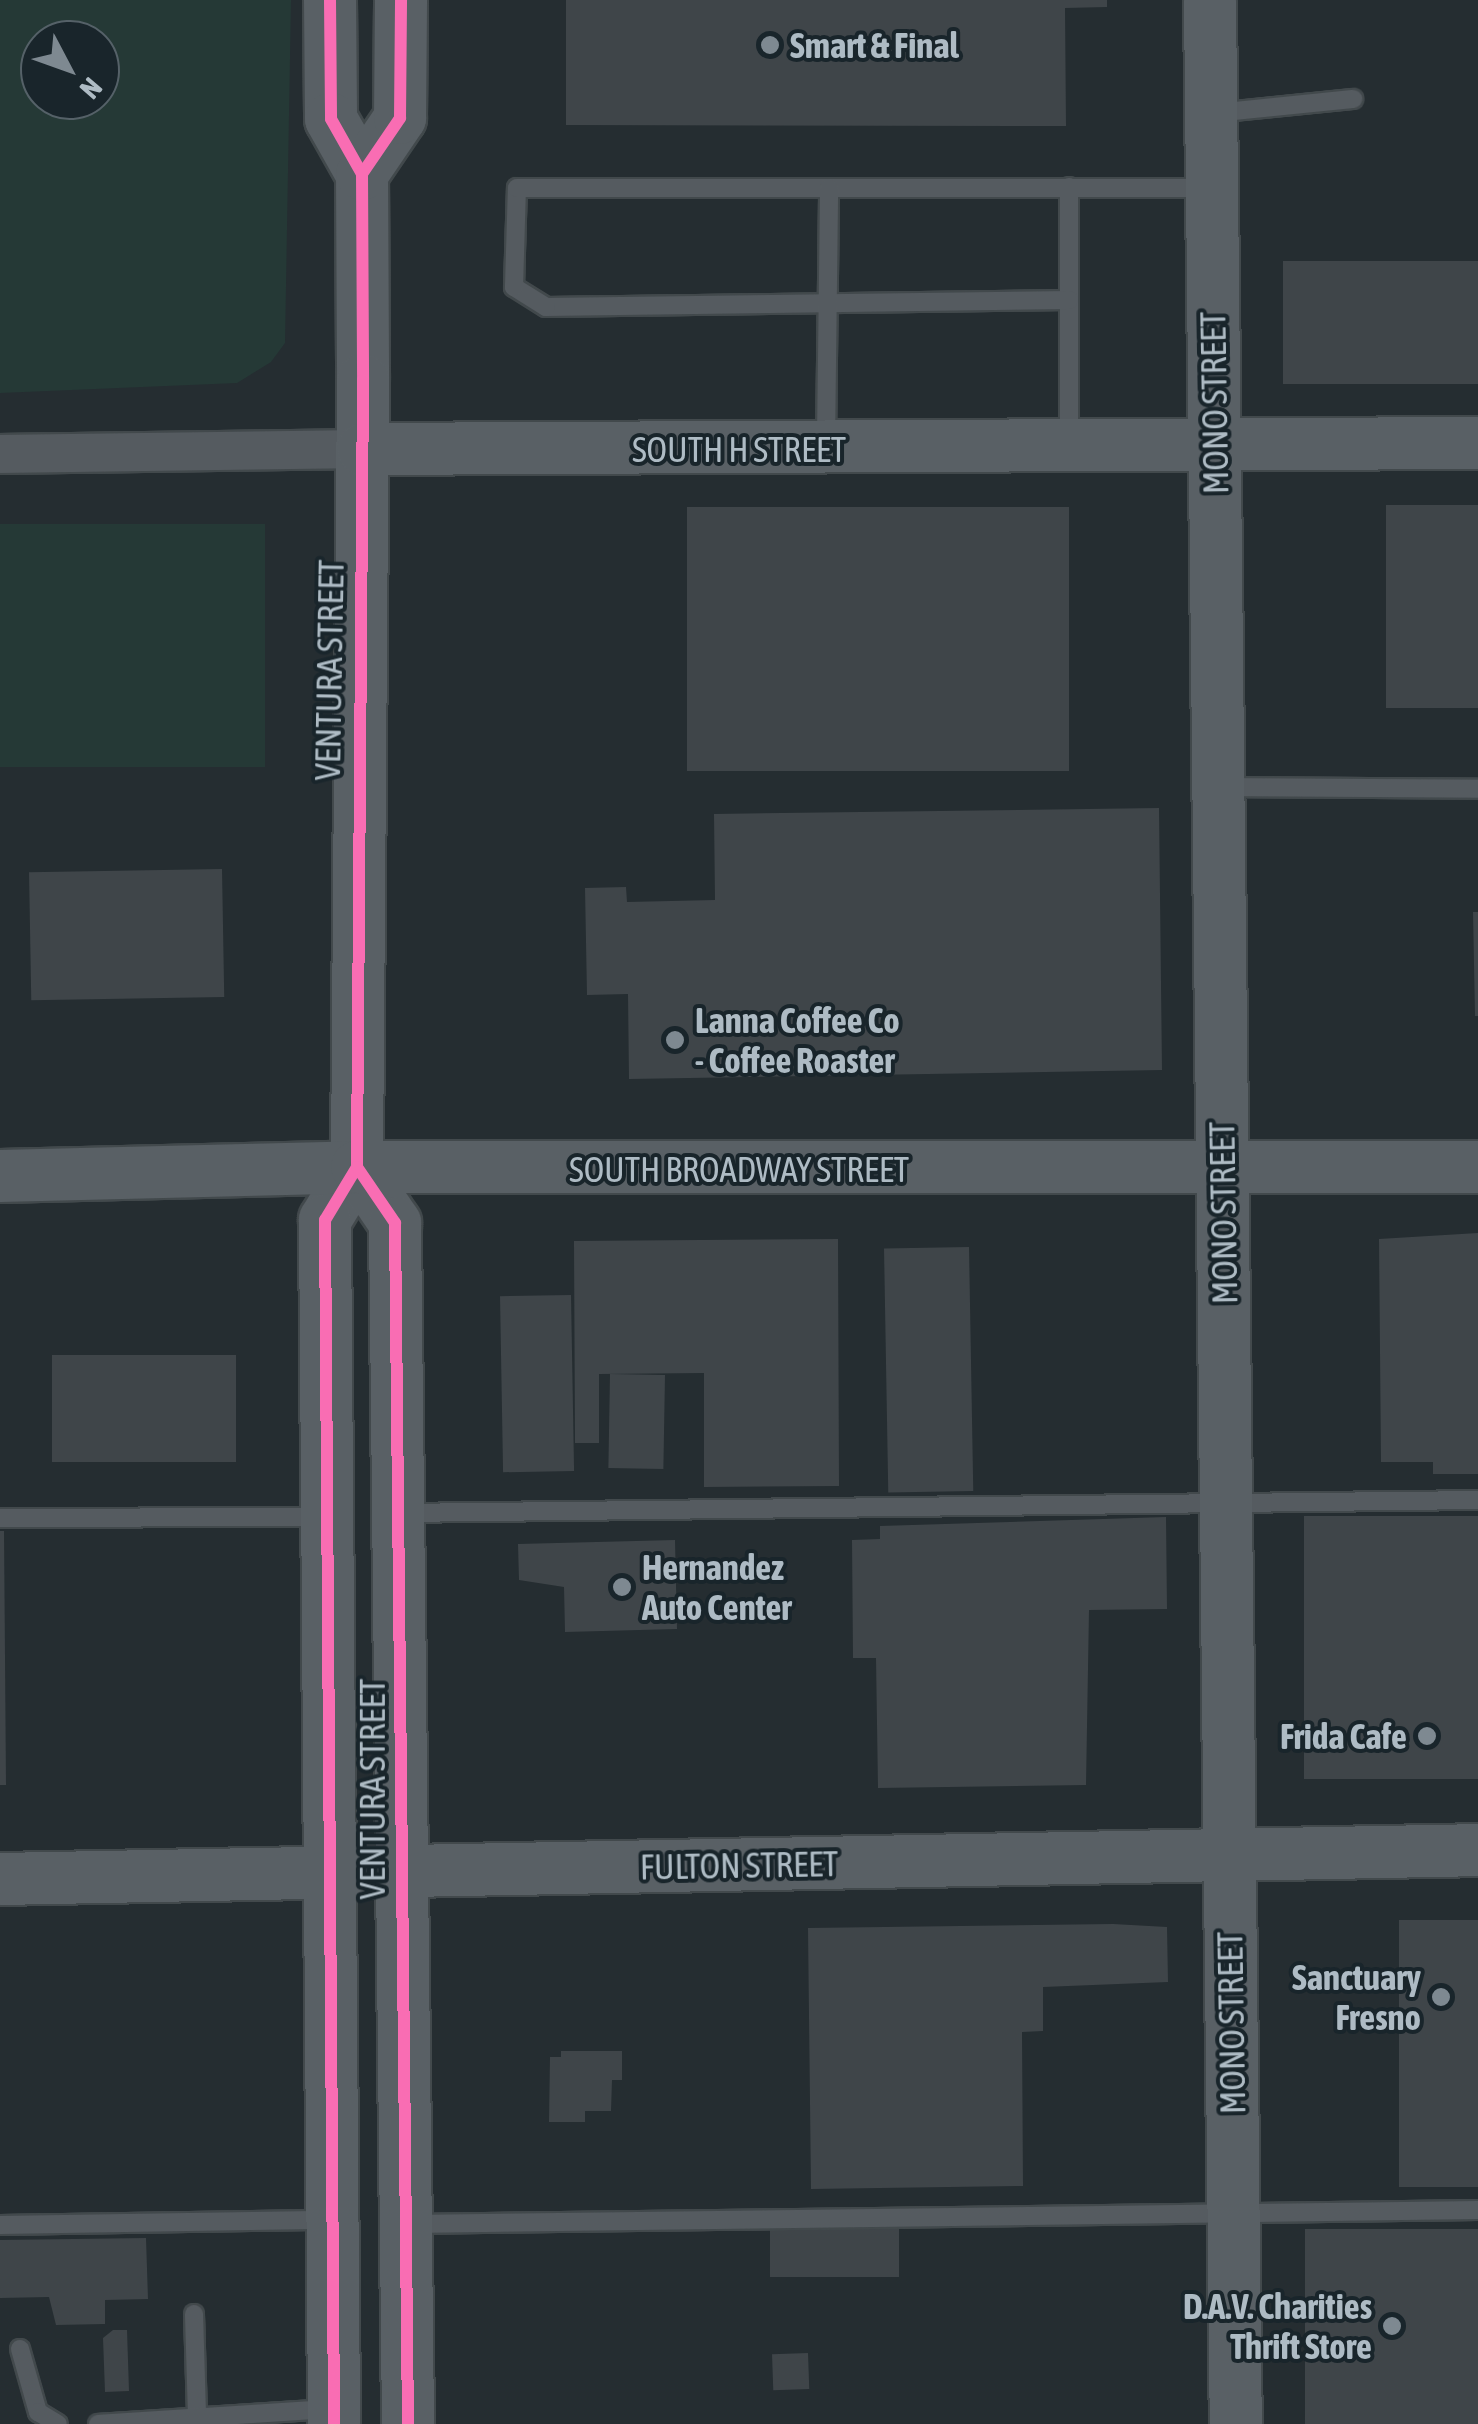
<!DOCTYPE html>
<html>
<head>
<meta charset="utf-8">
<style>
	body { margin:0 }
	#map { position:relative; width:1478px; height:2424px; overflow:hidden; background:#252d31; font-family:"Asap Condensed",sans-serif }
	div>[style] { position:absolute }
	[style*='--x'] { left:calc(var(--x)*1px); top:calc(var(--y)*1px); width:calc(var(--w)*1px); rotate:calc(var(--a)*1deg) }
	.green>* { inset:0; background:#253936; transform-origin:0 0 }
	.building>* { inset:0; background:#3f4549; transform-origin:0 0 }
	.roads { filter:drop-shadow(2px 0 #42494c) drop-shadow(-2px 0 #42494c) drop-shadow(0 2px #42494c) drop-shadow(0 -2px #42494c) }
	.lane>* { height:18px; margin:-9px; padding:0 9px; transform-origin:9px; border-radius:9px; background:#555b60 }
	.street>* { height:38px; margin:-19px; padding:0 19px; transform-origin:19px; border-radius:19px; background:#555b60 }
	.secondary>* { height:52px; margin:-26px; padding:0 26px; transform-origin:26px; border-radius:26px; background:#596065 }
	.cycleway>* { height:12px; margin:-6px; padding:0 6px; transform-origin:6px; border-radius:6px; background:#f96db3 }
	.dots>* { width:28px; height:28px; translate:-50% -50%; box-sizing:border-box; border:5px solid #19252b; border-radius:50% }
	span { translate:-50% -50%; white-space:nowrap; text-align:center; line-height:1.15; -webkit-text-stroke:8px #19252b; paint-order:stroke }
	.poi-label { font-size:35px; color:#aebbc4; font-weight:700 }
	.left { translate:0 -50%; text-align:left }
	.right { translate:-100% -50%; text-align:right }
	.street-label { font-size:35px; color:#aebbc4 }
	.north { position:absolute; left:20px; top:20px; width:100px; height:100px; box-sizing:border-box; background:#19252b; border:2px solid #556168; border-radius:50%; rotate:131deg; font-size:28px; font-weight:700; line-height:40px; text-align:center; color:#aebbc4 }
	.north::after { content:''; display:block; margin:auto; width:35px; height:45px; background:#7e8991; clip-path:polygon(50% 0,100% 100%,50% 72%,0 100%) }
</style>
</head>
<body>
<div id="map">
	<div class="green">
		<i style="clip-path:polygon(evenodd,0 0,291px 0,285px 343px,271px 362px,237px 383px,0 393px,0 0,100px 40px,100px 100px,40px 100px,40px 40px,100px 40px)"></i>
		<i style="left:265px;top:524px;width:243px;height:265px;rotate:90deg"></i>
	</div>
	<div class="building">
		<i style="clip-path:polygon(566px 0,1107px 0,1107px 7px,1065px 8px,1066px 126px,566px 125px)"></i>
		<i style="left:1478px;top:261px;width:123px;height:195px;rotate:90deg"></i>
		<i style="left:1478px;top:505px;width:203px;height:92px;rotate:90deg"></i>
		<i style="left:1069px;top:507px;width:264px;height:382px;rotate:90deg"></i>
		<i style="clip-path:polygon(1159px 808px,1162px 1070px,629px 1079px,628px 994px,587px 995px,585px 888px,626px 887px,627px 902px,715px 900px,714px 814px)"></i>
		<i style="left:222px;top:869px;width:128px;height:193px;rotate:89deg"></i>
		<i style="clip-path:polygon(1473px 912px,1478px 912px,1478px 1016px,1475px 1016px)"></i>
		<i style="clip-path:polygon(1478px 1233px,1478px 1474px,1433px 1474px,1433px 1462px,1381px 1462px,1379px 1239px)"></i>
		<i style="clip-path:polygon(838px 1239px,839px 1486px,704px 1487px,704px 1373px,599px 1374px,599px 1443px,575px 1443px,574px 1241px)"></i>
		<i style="left:969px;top:1247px;width:244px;height:85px;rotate:89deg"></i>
		<i style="left:571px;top:1295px;width:176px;height:71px;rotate:89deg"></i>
		<i style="left:52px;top:1355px;width:184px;height:107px"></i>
		<i style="left:665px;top:1375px;width:94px;height:55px;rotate:91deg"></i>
		<i style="left:1478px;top:1516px;width:263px;height:174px;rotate:90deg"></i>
		<i style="clip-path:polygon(1166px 1517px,1167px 1609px,1089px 1610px,1086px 1785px,878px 1788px,876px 1658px,853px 1658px,852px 1540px,880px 1539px,880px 1526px)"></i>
		<i style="clip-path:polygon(0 1531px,4px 1531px,6px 1785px,0 1785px)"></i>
		<i style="clip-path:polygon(675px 1540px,677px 1629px,565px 1632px,564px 1587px,519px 1580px,518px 1544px)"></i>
		<i style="left:1399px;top:1920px;width:79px;height:267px"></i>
		<i style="clip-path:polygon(1113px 1924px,1167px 1927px,1168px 1982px,1043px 1987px,1043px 2031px,1022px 2032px,1023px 2186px,811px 2189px,808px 1928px)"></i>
		<i style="clip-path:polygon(561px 2051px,622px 2051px,622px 2080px,612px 2080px,611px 2111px,585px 2111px,585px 2122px,549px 2122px,550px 2057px,561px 2057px)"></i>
		<i style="left:899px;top:2229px;width:48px;height:129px;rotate:90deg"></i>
		<i style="left:1305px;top:2229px;width:173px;height:195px"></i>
		<i style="clip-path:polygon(146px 2238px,148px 2299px,105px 2300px,105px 2324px,56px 2325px,49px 2297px,0 2298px,0 2240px)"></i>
		<i style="clip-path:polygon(113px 2330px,127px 2330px,129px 2391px,105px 2392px,103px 2338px)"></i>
		<i style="left:808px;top:2353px;width:36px;height:36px;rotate:88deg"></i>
	</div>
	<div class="roads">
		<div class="lane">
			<i style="--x:1215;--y:113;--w:139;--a:-5.8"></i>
			<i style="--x:1069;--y:187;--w:255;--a:90"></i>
			<i style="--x:1069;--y:300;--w:523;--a:179.23"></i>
			<i style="--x:546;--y:307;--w:38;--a:-148"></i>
			<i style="--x:514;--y:287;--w:99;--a:-88.3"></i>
			<i style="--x:517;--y:188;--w:689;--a:0"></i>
			<i style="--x:826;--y:442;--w:254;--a:-89.3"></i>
			<i style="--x:1223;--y:787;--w:255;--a:0.4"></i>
			<i style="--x:400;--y:1513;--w:1078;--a:-0.69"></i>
			<i style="--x:0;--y:1518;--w:323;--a:-0.2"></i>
			<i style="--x:412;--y:2224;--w:1066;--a:-0.75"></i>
			<i style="--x:0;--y:2225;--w:330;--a:-0.9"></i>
			<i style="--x:194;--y:2314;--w:100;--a:88.3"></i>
			<i style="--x:20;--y:2349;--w:66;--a:74.1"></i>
			<i style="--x:38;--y:2412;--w:23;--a:31"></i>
			<i style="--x:98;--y:2424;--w:230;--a:-3.7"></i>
		</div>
		<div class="street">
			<i style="--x:0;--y:454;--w:363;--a:-0.8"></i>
		</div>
		<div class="secondary">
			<i style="--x:330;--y:0;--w:119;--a:89.5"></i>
			<i style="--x:331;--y:119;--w:63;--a:60.6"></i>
			<i style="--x:362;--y:174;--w:206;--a:89.7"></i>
			<i style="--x:363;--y:380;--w:787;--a:90.44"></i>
			<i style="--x:357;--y:1167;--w:62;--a:121.1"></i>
			<i style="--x:325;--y:1220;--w:1204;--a:89.57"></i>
			<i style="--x:1210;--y:1;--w:2423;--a:89.39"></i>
			<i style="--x:362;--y:174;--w:68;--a:-55.8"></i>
			<i style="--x:400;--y:118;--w:118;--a:-89.5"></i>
			<i style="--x:363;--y:449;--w:1115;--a:-0.31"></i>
			<i style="--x:357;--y:1167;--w:68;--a:55.8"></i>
			<i style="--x:395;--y:1223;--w:1201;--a:89.38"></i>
			<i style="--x:0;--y:1176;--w:357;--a:-1.4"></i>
			<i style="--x:357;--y:1167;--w:1121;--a:0"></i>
			<i style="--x:0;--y:1879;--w:1478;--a:-1.12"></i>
		</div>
	</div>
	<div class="cycleway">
		<i style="--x:330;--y:0;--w:119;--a:89.5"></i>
		<i style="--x:331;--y:119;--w:63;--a:60.6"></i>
		<i style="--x:362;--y:174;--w:206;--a:89.7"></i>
		<i style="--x:363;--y:380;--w:787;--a:90.44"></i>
		<i style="--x:357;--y:1167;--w:62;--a:121.1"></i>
		<i style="--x:325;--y:1220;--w:1204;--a:89.57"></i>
		<i style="--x:362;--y:174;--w:68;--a:-55.8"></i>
		<i style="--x:400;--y:118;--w:118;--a:-89.5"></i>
		<i style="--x:357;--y:1167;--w:68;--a:55.8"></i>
		<i style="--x:395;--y:1223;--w:1201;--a:89.38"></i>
	</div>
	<div class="dots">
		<i style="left:770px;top:45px;background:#7e8991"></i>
		<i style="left:675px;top:1040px;background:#7e8991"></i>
		<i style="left:622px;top:1587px;background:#7e8991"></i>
		<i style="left:1427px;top:1736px;background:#7e8991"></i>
		<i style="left:1441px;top:1997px;background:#7e8991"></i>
		<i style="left:1392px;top:2326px;background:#7e8991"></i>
	</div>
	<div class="poi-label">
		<span class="left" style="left:790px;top:45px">Smart &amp; Final</span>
		<span class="left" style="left:695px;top:1040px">Lanna Coffee Co<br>- Coffee Roaster</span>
		<span class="left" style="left:642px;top:1587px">Hernandez<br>Auto Center</span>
		<span class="right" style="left:1407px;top:1736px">Frida Cafe</span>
		<span class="right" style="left:1421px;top:1997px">Sanctuary<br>Fresno</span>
		<span class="right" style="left:1372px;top:2326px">D.A.V. Charities<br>Thrift Store</span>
	</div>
	<div class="street-label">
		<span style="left:1214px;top:403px;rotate:-91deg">MONO STREET</span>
		<span style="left:739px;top:449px">SOUTH H STREET</span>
		<span style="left:329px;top:670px;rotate:-89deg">VENTURA STREET</span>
		<span style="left:739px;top:1169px">SOUTH BROADWAY STREET</span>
		<span style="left:1223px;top:1213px;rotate:-91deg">MONO STREET</span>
		<span style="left:372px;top:1789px;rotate:-90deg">VENTURA STREET</span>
		<span style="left:739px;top:1865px;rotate:-1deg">FULTON STREET</span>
		<span style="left:1231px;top:2023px;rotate:-91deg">MONO STREET</span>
	</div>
	<div class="north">N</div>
</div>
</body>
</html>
